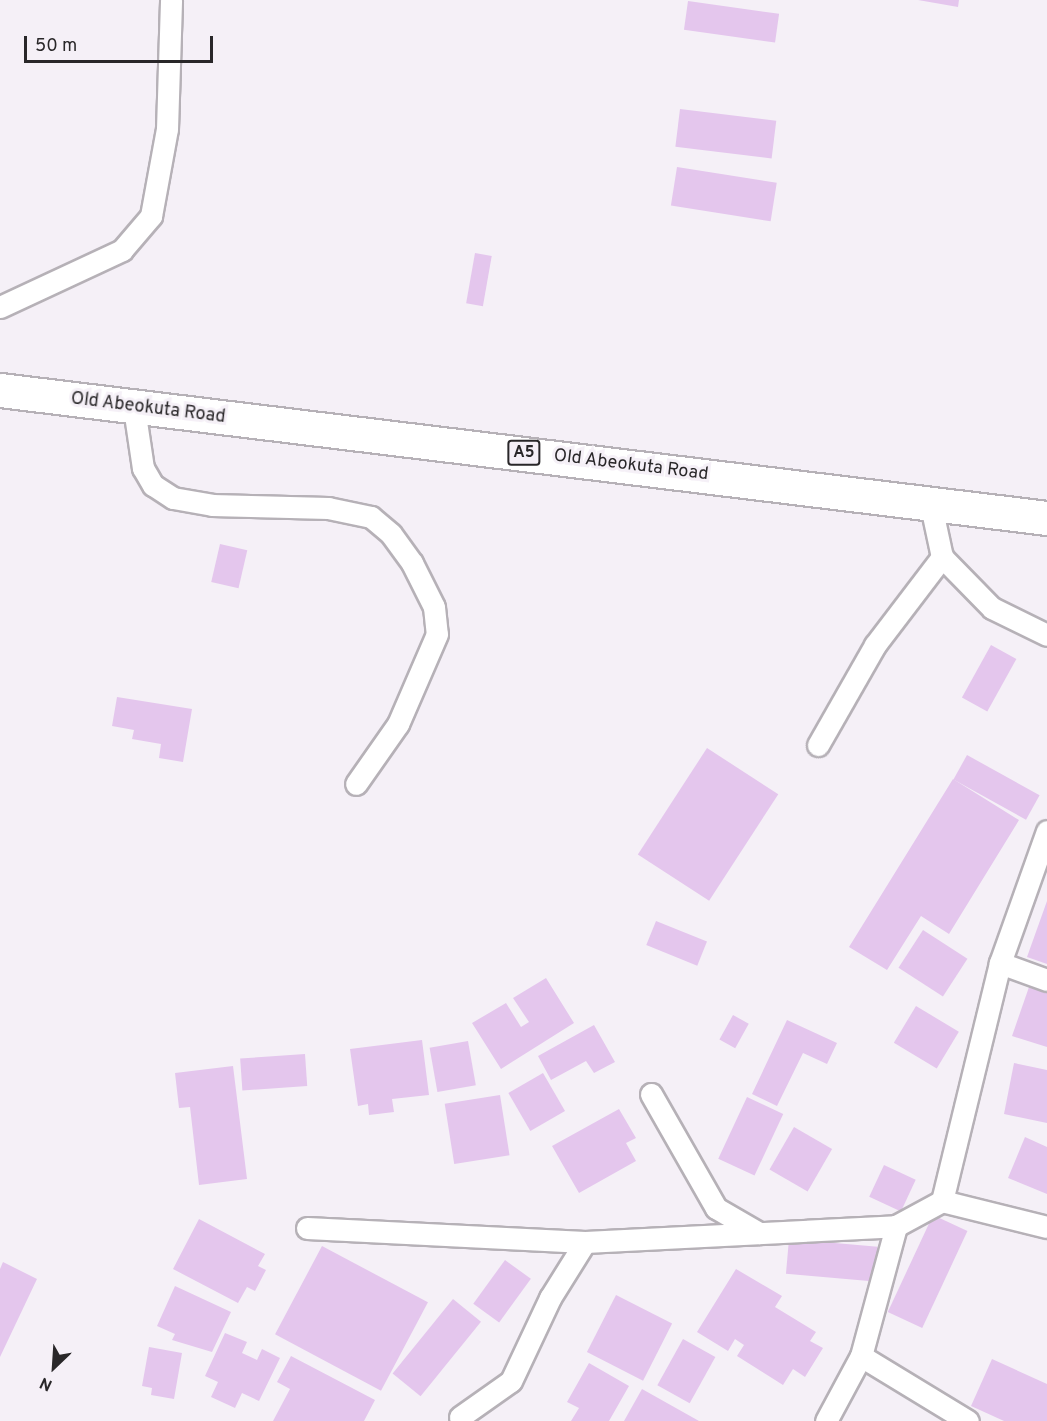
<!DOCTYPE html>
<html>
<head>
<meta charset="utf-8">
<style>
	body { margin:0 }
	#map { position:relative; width:1047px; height:1421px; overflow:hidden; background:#f5f0f7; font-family:Overpass,sans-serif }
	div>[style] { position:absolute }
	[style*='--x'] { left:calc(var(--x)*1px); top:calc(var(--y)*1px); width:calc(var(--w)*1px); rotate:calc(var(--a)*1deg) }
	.building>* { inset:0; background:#e4c6ed; transform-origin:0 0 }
	.roads { filter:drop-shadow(2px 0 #b6b1b7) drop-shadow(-2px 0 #b6b1b7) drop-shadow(0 2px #b6b1b7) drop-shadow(0 -2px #b6b1b7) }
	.street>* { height:21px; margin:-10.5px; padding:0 10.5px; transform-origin:10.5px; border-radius:10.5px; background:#fff }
	.highway>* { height:33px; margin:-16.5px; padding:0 16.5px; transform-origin:16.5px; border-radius:16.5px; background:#fff }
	span { translate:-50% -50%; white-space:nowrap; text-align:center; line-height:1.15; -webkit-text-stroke:6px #f5f0f7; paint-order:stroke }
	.shield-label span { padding:2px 4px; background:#f5f0f7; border:2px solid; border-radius:4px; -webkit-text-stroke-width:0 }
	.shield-label { font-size:16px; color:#292729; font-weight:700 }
	.street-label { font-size:18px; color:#292729 }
	.north { position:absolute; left:24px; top:1337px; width:60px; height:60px; -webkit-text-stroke:4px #f5f0f7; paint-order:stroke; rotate:205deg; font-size:16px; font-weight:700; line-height:24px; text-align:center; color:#292729 }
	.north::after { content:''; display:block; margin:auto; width:21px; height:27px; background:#292729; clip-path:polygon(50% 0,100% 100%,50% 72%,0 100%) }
	.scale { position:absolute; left:24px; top:36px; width:189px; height:27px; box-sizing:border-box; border:3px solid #292729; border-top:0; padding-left:8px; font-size:18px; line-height:21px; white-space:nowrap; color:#292729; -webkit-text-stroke:4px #f5f0f7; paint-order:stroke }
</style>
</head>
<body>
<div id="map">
	<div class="building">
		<i style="clip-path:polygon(918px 0,959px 0,958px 7px)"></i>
		<i style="left:688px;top:1px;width:92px;height:29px;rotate:8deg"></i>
		<i style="left:680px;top:109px;width:97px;height:38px;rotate:7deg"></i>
		<i style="left:677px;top:167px;width:101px;height:39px;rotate:9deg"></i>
		<i style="left:475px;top:253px;width:17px;height:51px;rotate:10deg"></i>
		<i style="left:220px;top:544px;width:28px;height:39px;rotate:13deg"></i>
		<i style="left:991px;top:645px;width:29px;height:60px;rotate:29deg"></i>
		<i style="clip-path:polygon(117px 697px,192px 709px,183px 762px,159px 758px,161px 744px,132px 739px,134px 730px,112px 726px)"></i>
		<i style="left:707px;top:748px;width:85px;height:127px;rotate:33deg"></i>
		<i style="left:967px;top:755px;width:83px;height:28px;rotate:29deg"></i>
		<i style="clip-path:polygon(953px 779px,1019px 820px,949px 934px,921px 916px,887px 970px,849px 947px)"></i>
		<i style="clip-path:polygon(1047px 901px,1047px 964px,1027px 957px)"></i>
		<i style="left:656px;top:921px;width:55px;height:26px;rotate:22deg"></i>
		<i style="left:923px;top:930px;width:53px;height:45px;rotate:33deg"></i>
		<i style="clip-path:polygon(546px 978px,574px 1023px,501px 1069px,472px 1023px,506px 1003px,521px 1027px,529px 1022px,513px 998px)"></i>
		<i style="clip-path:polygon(1029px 987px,1047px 993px,1047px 1047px,1012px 1036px)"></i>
		<i style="left:916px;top:1006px;width:50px;height:43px;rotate:31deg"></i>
		<i style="left:733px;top:1015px;width:18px;height:28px;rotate:29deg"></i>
		<i style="clip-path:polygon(787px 1020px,837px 1043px,827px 1064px,803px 1053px,777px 1106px,752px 1094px)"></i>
		<i style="clip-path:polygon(594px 1025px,615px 1062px,594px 1073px,586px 1061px,551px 1080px,538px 1056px)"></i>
		<i style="clip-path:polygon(422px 1040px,429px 1095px,392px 1099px,394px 1112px,369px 1115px,368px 1104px,358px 1106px,350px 1049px)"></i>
		<i style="left:468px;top:1041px;width:45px;height:39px;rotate:80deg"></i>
		<i style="left:305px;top:1054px;width:32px;height:65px;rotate:86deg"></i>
		<i style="clip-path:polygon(1014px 1063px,1047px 1070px,1047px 1123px,1004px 1114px)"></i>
		<i style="clip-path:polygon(233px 1066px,247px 1179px,199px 1185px,190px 1107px,179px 1108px,175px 1073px)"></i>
		<i style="left:543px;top:1073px;width:44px;height:40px;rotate:60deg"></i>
		<i style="left:500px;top:1095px;width:61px;height:56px;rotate:81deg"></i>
		<i style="left:747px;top:1097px;width:40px;height:68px;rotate:25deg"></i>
		<i style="clip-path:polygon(619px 1109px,636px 1138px,626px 1143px,636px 1161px,579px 1193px,552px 1146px)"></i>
		<i style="left:794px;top:1127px;width:44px;height:49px;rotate:30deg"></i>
		<i style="clip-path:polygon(1025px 1137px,1047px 1147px,1047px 1194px,1008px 1178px)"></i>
		<i style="left:884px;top:1165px;width:35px;height:35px;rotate:25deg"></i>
		<i style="left:933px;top:1215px;width:38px;height:107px;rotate:25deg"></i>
		<i style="clip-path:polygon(199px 1219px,265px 1254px,258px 1266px,266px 1270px,255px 1291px,247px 1287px,238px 1303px,173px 1269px)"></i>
		<i style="left:789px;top:1239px;width:89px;height:35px;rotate:5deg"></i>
		<i style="left:322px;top:1246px;width:120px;height:100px;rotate:28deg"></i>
		<i style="left:505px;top:1260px;width:32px;height:54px;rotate:36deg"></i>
		<i style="clip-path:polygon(3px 1262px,37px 1279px,0 1357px,0 1269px)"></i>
		<i style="clip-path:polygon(736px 1269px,782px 1296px,775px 1307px,816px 1332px,810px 1341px,823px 1348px,805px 1377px,793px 1369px,783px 1385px,737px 1356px,744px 1345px,735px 1339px,728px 1351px,697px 1332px)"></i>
		<i style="clip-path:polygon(175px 1286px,231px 1312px,212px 1352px,172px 1340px,175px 1334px,157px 1326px)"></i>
		<i style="left:616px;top:1295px;width:63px;height:64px;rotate:27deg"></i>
		<i style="left:453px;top:1299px;width:36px;height:96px;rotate:39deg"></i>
		<i style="clip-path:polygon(225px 1333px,247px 1342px,242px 1353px,257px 1360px,262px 1349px,280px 1358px,259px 1401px,242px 1393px,235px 1408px,211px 1397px,218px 1382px,205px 1376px)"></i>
		<i style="left:683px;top:1339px;width:37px;height:53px;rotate:29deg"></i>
		<i style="clip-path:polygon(149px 1347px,182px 1353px,174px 1399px,151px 1395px,152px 1388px,142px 1386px)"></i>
		<i style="clip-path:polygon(291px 1356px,375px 1400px,364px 1421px,273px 1421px,290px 1389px,277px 1382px)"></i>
		<i style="clip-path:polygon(992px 1359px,1047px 1384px,1047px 1421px,1004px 1421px,971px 1406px)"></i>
		<i style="clip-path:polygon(589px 1363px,629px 1386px,609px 1421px,571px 1421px,579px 1408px,567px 1402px)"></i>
		<i style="clip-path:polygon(642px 1389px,699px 1421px,624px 1421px)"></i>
	</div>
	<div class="roads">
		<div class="street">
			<i style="--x:0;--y:307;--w:135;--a:-25"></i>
			<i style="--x:122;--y:250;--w:45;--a:-49.5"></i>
			<i style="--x:151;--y:216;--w:88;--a:-79.6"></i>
			<i style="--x:167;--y:129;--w:129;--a:-88.2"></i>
			<i style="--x:134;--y:408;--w:61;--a:81.5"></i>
			<i style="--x:143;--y:468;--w:20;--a:60"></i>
			<i style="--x:153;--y:485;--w:24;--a:33"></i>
			<i style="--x:173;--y:498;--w:40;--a:10"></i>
			<i style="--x:212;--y:505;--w:116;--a:1.5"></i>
			<i style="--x:328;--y:508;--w:44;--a:11.8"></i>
			<i style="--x:371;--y:517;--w:26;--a:40"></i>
			<i style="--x:391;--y:534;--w:36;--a:54"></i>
			<i style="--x:412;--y:563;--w:49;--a:63.4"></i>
			<i style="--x:434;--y:607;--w:27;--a:84"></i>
			<i style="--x:437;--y:634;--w:98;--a:113.4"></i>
			<i style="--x:398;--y:724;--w:73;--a:125"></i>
			<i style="--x:930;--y:501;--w:57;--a:77.9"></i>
			<i style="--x:942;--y:557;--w:71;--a:45.6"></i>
			<i style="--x:992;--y:608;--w:61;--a:26.1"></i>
			<i style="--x:818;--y:745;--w:115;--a:-60.3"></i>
			<i style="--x:875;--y:645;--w:111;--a:-52.7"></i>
			<i style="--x:1000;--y:963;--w:50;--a:19.9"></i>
			<i style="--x:651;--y:1094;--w:131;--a:60.3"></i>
			<i style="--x:716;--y:1208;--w:50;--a:30.2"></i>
			<i style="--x:942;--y:1201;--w:108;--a:13.9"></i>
			<i style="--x:307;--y:1228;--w:278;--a:2.9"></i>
			<i style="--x:585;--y:1242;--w:311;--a:-2.9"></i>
			<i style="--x:861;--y:1356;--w:125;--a:31.3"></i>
			<i style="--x:460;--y:1417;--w:62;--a:-35.2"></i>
			<i style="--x:511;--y:1381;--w:92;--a:-64.8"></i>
			<i style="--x:550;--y:1298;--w:66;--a:-58"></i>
			<i style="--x:826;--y:1421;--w:74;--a:-61.7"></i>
			<i style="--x:861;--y:1356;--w:135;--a:-74.9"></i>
			<i style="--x:896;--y:1226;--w:52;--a:-28.5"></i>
			<i style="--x:942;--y:1201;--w:245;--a:-76.3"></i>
			<i style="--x:1000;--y:963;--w:140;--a:-70.4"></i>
		</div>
		<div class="highway">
			<i style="--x:0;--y:390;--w:1055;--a:6.97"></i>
		</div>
	</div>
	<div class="shield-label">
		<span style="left:524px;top:453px">A5</span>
	</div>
	<div class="street-label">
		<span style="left:148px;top:409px;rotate:7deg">Old Abeokuta Road</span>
		<span style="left:631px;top:466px;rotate:7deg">Old Abeokuta Road</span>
	</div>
	<div class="north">N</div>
	<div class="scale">50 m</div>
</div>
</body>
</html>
